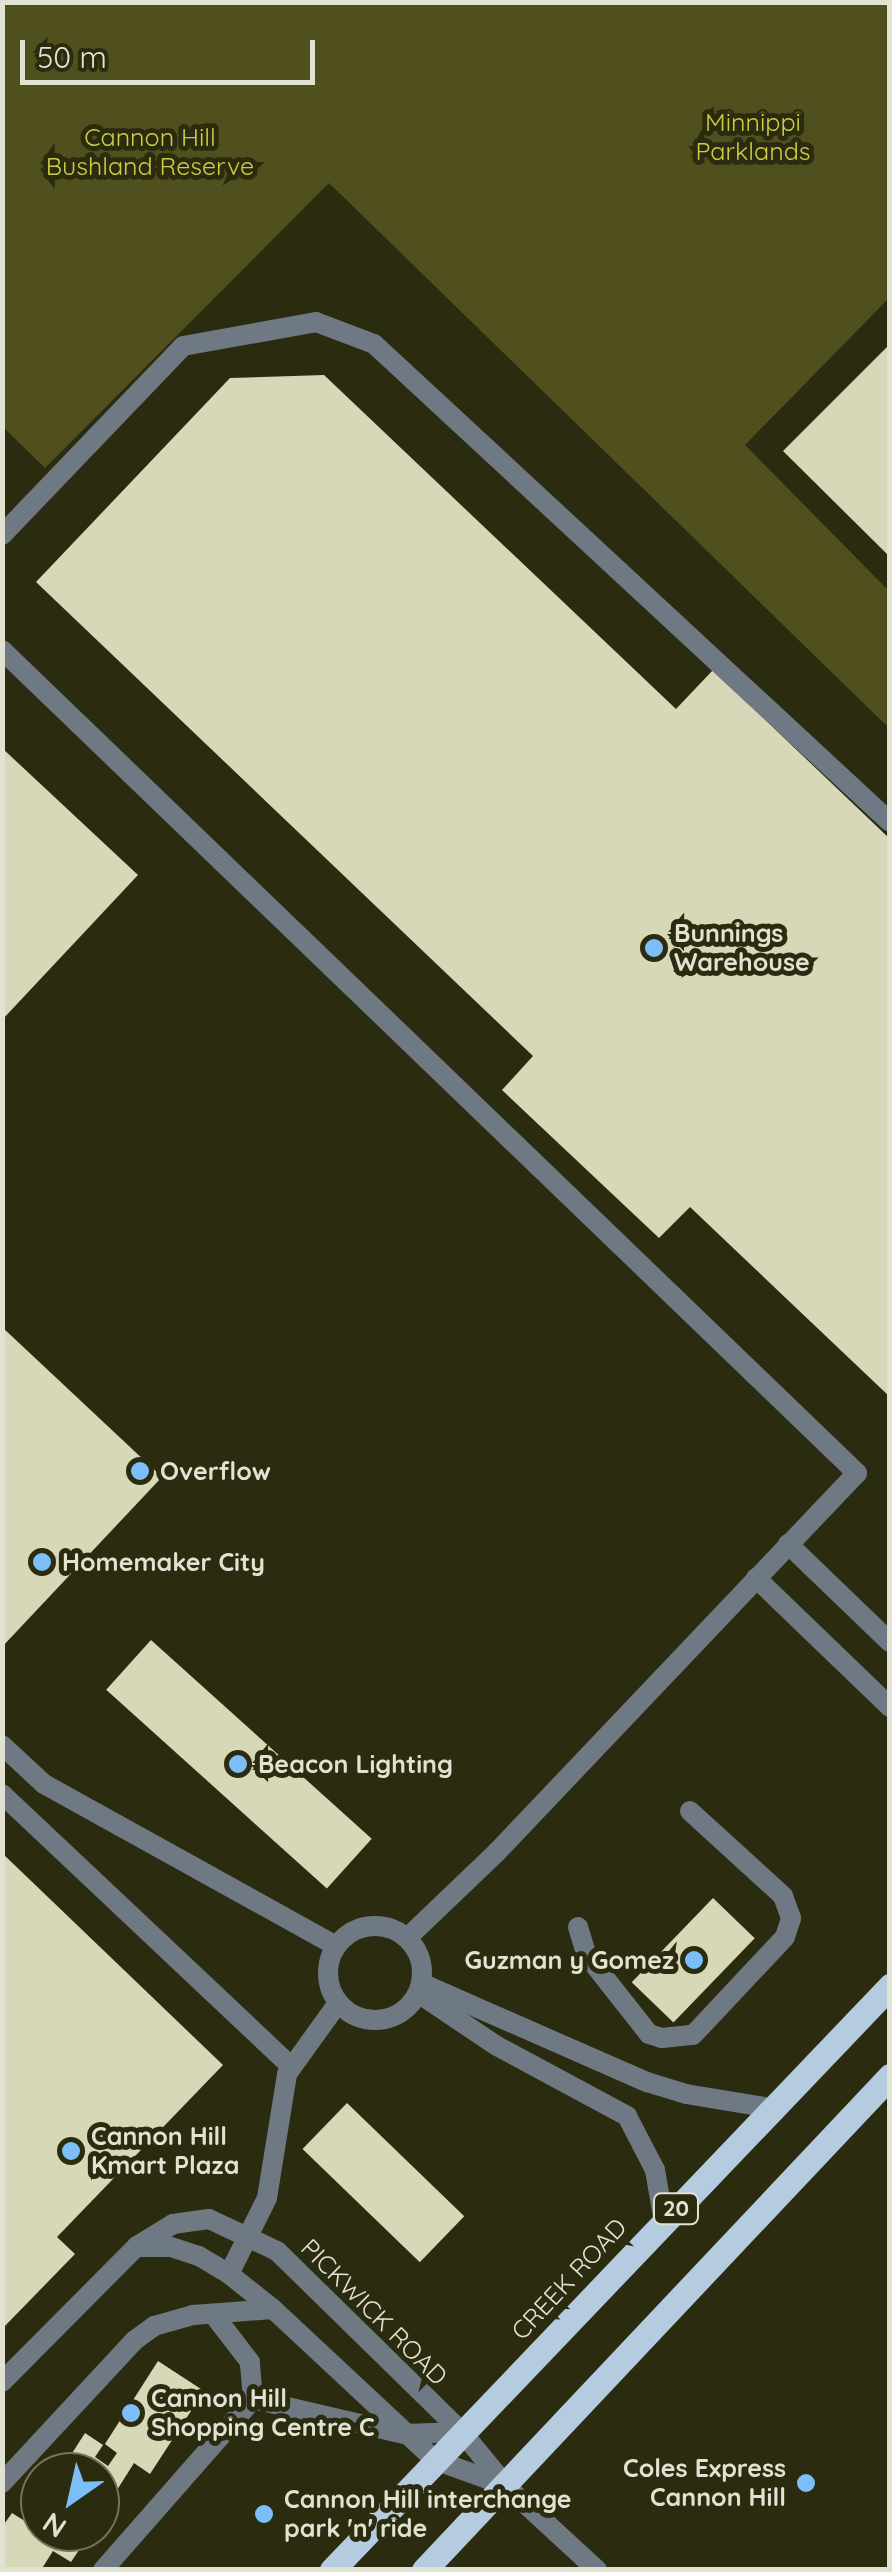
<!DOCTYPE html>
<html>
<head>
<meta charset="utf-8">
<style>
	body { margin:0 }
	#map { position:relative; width:892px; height:2572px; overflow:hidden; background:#2b2b0f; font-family:Quicksand,sans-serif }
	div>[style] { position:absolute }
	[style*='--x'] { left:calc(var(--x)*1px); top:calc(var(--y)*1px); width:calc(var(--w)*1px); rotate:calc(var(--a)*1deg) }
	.green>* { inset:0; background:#50501e }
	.building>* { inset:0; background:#d7d8b7; transform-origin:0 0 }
	.service>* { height:20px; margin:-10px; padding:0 10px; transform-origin:10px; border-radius:10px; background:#6f7983 }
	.service>.ring { margin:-10px; padding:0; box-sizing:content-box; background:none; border:20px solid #6f7983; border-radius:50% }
	.minor>* { height:20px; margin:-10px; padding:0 10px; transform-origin:10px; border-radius:10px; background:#6f7983 }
	.primary>* { height:25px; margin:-12.5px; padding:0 12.5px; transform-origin:12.5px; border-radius:12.5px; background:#b5cbdf }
	.dots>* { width:28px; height:28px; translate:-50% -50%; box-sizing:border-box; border:5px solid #2b2b0f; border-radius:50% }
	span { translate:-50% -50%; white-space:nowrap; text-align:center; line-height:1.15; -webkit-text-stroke:10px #2b2b0f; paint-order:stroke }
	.shield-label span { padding:2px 8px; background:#2b2b0f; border:2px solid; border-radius:8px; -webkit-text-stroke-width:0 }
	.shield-label { font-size:22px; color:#e1e2d2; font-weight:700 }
	.park-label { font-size:25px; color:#cecd45 }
	.poi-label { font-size:25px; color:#e1e2d2; font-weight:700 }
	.left { translate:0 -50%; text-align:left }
	.right { translate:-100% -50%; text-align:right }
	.street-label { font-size:25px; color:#e1e2d2 }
	.frame { position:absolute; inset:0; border:5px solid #e1e2d2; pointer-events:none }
	.north { position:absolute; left:20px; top:2452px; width:100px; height:100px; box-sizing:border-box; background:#2b2b0f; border:2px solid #74745d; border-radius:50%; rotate:214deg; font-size:28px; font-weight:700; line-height:40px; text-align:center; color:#e1e2d2 }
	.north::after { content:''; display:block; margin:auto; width:35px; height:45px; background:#7bbef8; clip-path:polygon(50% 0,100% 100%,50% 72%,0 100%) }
	.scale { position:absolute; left:20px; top:40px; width:295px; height:45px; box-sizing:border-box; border:5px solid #e1e2d2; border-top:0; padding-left:12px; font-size:30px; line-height:35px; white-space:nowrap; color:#e1e2d2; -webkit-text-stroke:8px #2b2b0f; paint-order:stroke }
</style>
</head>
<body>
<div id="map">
	<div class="green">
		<i style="clip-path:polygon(2px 3px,889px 3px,889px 298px,745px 445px,889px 591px,889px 728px,329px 183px,45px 468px,3px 427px)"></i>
	</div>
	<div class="building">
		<i style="clip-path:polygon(890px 344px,890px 557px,783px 451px)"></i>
		<i style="clip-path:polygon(324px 375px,676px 709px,713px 670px,890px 839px,890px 1397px,690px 1207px,659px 1238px,502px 1090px,533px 1056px,36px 582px,230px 378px)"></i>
		<i style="clip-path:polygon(2px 748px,138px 875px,2px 1020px)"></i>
		<i style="clip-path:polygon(2px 1327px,162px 1477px,2px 1647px)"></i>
		<i style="left:151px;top:1640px;width:297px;height:67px;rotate:42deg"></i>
		<i style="clip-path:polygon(2px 1853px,223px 2065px,57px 2237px,75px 2254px,2px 2329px)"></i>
		<i style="left:713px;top:1898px;width:58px;height:117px;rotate:44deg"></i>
		<i style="left:347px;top:2103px;width:163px;height:64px;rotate:44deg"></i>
		<i style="clip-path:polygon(158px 2361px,204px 2391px,150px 2474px,134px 2463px,100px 2517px,100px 2472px,60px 2472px,85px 2433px,103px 2445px,95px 2457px,108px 2466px,117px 2453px,105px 2444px)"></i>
		<i style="clip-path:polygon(40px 2504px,40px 2532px,91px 2532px,71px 2562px,53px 2551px,41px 2570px,2px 2570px,2px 2527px,12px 2513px,28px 2523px)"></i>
	</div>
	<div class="service">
		<i style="--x:2;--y:535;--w:262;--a:-46.2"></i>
		<i style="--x:183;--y:346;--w:135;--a:-10.2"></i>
		<i style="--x:316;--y:322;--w:62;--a:20.8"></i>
		<i style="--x:374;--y:344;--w:703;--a:42.81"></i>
		<i style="--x:2;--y:650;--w:1187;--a:43.91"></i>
		<i style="--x:857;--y:1473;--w:523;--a:133.53"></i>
		<i style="--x:497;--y:1852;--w:124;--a:136.3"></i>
		<i style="--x:788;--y:1544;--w:141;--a:43.9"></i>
		<i style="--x:756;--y:1578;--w:186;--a:43.9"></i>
		<i style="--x:2;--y:1745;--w:57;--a:42.9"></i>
		<i style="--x:44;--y:1784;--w:333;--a:29"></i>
		<i style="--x:2;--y:1794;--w:398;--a:43.3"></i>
		<i class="ring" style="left:328px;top:1926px;width:74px;height:74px"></i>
		<i style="--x:578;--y:1927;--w:28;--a:73"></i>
		<i style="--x:586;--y:1954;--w:102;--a:51.8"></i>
		<i style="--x:649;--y:2034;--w:14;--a:17"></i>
		<i style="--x:662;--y:2038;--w:31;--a:-6"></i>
		<i style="--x:693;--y:2035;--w:134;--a:-46.8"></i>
		<i style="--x:785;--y:1937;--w:20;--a:-72"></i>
		<i style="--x:791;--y:1918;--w:23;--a:-110"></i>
		<i style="--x:783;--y:1896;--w:126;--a:-137.6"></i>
		<i style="--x:421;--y:1983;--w:247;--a:23.7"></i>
		<i style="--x:647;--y:2082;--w:41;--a:17.1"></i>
		<i style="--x:686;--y:2094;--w:86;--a:9.4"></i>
		<i style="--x:418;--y:1993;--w:95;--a:33.9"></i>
		<i style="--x:497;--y:2046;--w:148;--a:28.3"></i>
		<i style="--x:627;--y:2116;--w:61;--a:62.6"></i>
		<i style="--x:655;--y:2170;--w:53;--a:80.2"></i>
		<i style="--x:139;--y:2247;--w:32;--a:0"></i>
		<i style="--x:171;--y:2247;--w:29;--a:18"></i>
		<i style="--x:199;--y:2256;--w:35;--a:31"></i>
		<i style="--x:229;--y:2274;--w:56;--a:38.5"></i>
		<i style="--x:273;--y:2309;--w:221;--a:43"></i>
		<i style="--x:229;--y:2274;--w:85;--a:-63.4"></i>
		<i style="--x:267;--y:2198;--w:126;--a:-80.8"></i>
		<i style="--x:287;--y:2074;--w:87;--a:-54.3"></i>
		<i style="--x:2;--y:2382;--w:192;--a:-45.2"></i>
		<i style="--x:137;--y:2246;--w:42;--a:-31.4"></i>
		<i style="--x:173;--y:2224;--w:36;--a:-8"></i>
		<i style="--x:209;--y:2219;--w:75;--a:25.2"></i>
		<i style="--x:277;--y:2251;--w:259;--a:44.4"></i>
		<i style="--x:253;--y:2399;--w:155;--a:13.1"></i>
		<i style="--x:404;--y:2434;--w:58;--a:-2"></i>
		<i style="--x:2;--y:2483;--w:195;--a:-47.1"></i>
		<i style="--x:135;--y:2340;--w:24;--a:-36"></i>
		<i style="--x:154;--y:2326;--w:41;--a:-15.8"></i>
		<i style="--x:193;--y:2315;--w:80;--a:-4.3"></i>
		<i style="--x:103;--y:2570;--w:227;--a:-48.7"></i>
		<i style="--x:253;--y:2399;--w:37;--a:-95"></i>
		<i style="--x:250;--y:2362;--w:61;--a:-127.6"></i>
	</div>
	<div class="minor">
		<i style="--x:462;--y:2432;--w:70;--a:50.8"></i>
		<i style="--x:506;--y:2486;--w:124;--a:42.7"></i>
		<i style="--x:435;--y:2460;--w:73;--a:19.9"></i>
	</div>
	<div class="primary">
		<i style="--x:332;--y:2570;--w:808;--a:-46.3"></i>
		<i style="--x:424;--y:2570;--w:679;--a:-46.67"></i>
	</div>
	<div class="dots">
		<i style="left:654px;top:948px;background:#7bbef8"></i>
		<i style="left:140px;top:1471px;background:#7bbef8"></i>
		<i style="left:42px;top:1562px;background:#7bbef8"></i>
		<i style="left:238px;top:1764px;background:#7bbef8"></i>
		<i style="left:694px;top:1960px;background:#7bbef8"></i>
		<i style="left:71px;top:2151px;background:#7bbef8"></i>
		<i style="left:131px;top:2413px;background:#7bbef8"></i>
		<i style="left:806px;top:2483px;background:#7bbef8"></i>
		<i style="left:264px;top:2514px;background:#7bbef8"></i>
	</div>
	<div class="shield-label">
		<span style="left:676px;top:2209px">20</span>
	</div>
	<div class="park-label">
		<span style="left:753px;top:137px">Minnippi<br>Parklands</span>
		<span style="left:150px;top:152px">Cannon Hill<br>Bushland Reserve</span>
	</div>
	<div class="poi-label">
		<span class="left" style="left:674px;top:948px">Bunnings<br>Warehouse</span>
		<span class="left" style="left:160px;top:1471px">Overflow</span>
		<span class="left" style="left:62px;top:1562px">Homemaker City</span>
		<span class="left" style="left:258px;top:1764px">Beacon Lighting</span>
		<span class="right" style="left:674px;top:1960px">Guzman y Gomez</span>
		<span class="left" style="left:91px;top:2151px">Cannon Hill<br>Kmart Plaza</span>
		<span class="left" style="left:151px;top:2413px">Cannon Hill<br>Shopping Centre C</span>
		<span class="right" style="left:786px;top:2483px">Coles Express<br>Cannon Hill</span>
		<span class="left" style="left:284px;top:2514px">Cannon Hill interchange<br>park 'n' ride</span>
	</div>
	<div class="street-label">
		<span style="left:569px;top:2279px;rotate:-47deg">CREEK ROAD</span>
		<span style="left:374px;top:2312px;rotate:45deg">PICKWICK ROAD</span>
	</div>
	<div class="frame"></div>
	<div class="north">N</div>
	<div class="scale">50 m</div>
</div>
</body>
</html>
